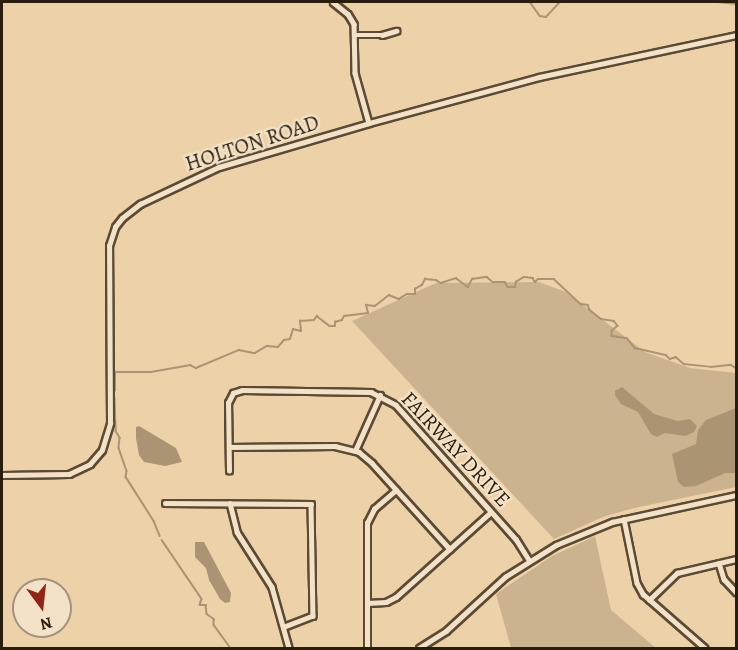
<!DOCTYPE html>
<html>
<head>
<meta charset="utf-8">
<style>
	body { margin:0 }
	#map { position:relative; width:738px; height:650px; overflow:hidden; background:#edd2a9; font-family:Alegreya,serif }
	div>[style] { position:absolute }
	[style*='--x'] { left:calc(var(--x)*1px); top:calc(var(--y)*1px); width:calc(var(--w)*1px); rotate:calc(var(--a)*1deg) }
	.green>* { inset:0; background:#ccb38f }
	.water>* { inset:0; background:#ab9474 }
	.stream>* { height:1.5px; margin:-0.75px; padding:0 0.75px; transform-origin:0.75px; border-radius:0.75px; background:#ab9474 }
	.roads { filter:drop-shadow(2px 0 #5c4a35) drop-shadow(-2px 0 #5c4a35) drop-shadow(0 2px #5c4a35) drop-shadow(0 -2px #5c4a35) }
	.minor>* { height:4.5px; margin:-2.25px; padding:0 2.25px; transform-origin:2.25px; border-radius:2.25px; background:#f3e2c7 }
	span { translate:-50% -50%; white-space:nowrap; text-align:center; line-height:1.15; -webkit-text-stroke:4.5px #f3e2c7; paint-order:stroke }
	.street-label { font-size:21px; color:#2b1d0e }
	.frame { position:absolute; inset:0; border:3px solid #2b1d0e; pointer-events:none }
	.north { position:absolute; left:12px; top:578px; width:60px; height:60px; box-sizing:border-box; background:#f3e2c7; border:2px solid #a3937d; border-radius:50%; rotate:165deg; font-size:16px; font-weight:700; line-height:24px; text-align:center; color:#2b1d0e }
	.north::after { content:''; display:block; margin:auto; width:21px; height:27px; background:#8f2418; clip-path:polygon(50% 0,100% 100%,50% 72%,0 100%) }
</style>
</head>
<body>
<div id="map">
	<div class="green">
		<i style="clip-path:polygon(539px 282px,566px 292px,645px 352px,690px 368px,736px 373px,736px 487px,634px 508px,603px 517px,554px 539px,352px 321px,436px 283px)"></i>
		<i style="clip-path:polygon(595px 536px,611px 610px,656px 648px,511px 648px,496px 594px,552px 556px)"></i>
	</div>
	<div class="water">
		<i style="clip-path:polygon(622px 387px,654px 414px,678px 421px,690px 419px,697px 426px,694px 432px,685px 436px,665px 433px,657px 437px,651px 434px,638px 412px,621px 404px,615px 395px,615px 391px)"></i>
		<i style="clip-path:polygon(736px 408px,736px 473px,725px 473px,696px 486px,684px 487px,678px 482px,672px 454px,696px 444px,698px 430px,706px 420px)"></i>
		<i style="clip-path:polygon(139px 426px,176px 448px,182px 462px,165px 466px,144px 462px,139px 455px,136px 438px,136px 427px)"></i>
		<i style="clip-path:polygon(195px 542px,204px 542px,231px 593px,230px 602px,225px 603px,220px 599px,209px 580px,206px 568px,195px 557px)"></i>
	</div>
	<div class="stream">
		<i style="--x:490;--y:2;--w:7;--a:0"></i>
		<i style="--x:530;--y:2;--w:17;--a:54"></i>
		<i style="--x:540;--y:16;--w:6;--a:9"></i>
		<i style="--x:546;--y:17;--w:21;--a:-47"></i>
		<i style="--x:560;--y:2;--w:10;--a:0"></i>
		<i style="--x:648;--y:2;--w:13;--a:0"></i>
		<i style="--x:676;--y:2;--w:8;--a:0"></i>
		<i style="--x:718;--y:2;--w:18;--a:6"></i>
		<i style="--x:115;--y:391;--w:19;--a:-90"></i>
		<i style="--x:115;--y:372;--w:36;--a:0"></i>
		<i style="--x:151;--y:372;--w:40;--a:-10"></i>
		<i style="--x:190;--y:365;--w:7;--a:27"></i>
		<i style="--x:196;--y:368;--w:47;--a:-22.7"></i>
		<i style="--x:239;--y:350;--w:16;--a:11"></i>
		<i style="--x:255;--y:353;--w:14;--a:-30"></i>
		<i style="--x:267;--y:346;--w:11;--a:5"></i>
		<i style="--x:278;--y:347;--w:9;--a:-49"></i>
		<i style="--x:284;--y:340;--w:6;--a:-9"></i>
		<i style="--x:290;--y:339;--w:10;--a:-73"></i>
		<i style="--x:293;--y:329;--w:8;--a:14"></i>
		<i style="--x:301;--y:331;--w:10;--a:-96"></i>
		<i style="--x:300;--y:321;--w:14;--a:-4"></i>
		<i style="--x:314;--y:320;--w:5;--a:-53"></i>
		<i style="--x:317;--y:316;--w:16;--a:38"></i>
		<i style="--x:330;--y:326;--w:5;--a:0"></i>
		<i style="--x:335;--y:326;--w:4;--a:-90"></i>
		<i style="--x:335;--y:322;--w:7;--a:-16"></i>
		<i style="--x:342;--y:320;--w:4;--a:-63"></i>
		<i style="--x:344;--y:316;--w:24;--a:-7"></i>
		<i style="--x:368;--y:313;--w:8;--a:-104"></i>
		<i style="--x:366;--y:305;--w:9;--a:6"></i>
		<i style="--x:375;--y:306;--w:18;--a:-38"></i>
		<i style="--x:389;--y:295;--w:11;--a:22"></i>
		<i style="--x:399;--y:299;--w:9;--a:-32"></i>
		<i style="--x:407;--y:294;--w:8;--a:0"></i>
		<i style="--x:415;--y:294;--w:5;--a:-90"></i>
		<i style="--x:415;--y:289;--w:8;--a:-30"></i>
		<i style="--x:422;--y:285;--w:7;--a:-63"></i>
		<i style="--x:425;--y:279;--w:11;--a:5"></i>
		<i style="--x:436;--y:280;--w:6;--a:31"></i>
		<i style="--x:441;--y:283;--w:16;--a:-18"></i>
		<i style="--x:456;--y:278;--w:15;--a:37"></i>
		<i style="--x:468;--y:287;--w:9;--a:-63"></i>
		<i style="--x:472;--y:279;--w:15;--a:-8"></i>
		<i style="--x:487;--y:277;--w:8;--a:40"></i>
		<i style="--x:493;--y:282;--w:12;--a:0"></i>
		<i style="--x:505;--y:282;--w:6;--a:59"></i>
		<i style="--x:508;--y:287;--w:7;--a:0"></i>
		<i style="--x:515;--y:287;--w:5;--a:-79"></i>
		<i style="--x:516;--y:282;--w:9;--a:-32"></i>
		<i style="--x:524;--y:277;--w:9;--a:6"></i>
		<i style="--x:533;--y:278;--w:4;--a:63"></i>
		<i style="--x:535;--y:282;--w:4;--a:-45"></i>
		<i style="--x:538;--y:279;--w:16;--a:0"></i>
		<i style="--x:554;--y:279;--w:37;--a:43"></i>
		<i style="--x:581;--y:304;--w:7;--a:8"></i>
		<i style="--x:588;--y:305;--w:5;--a:68"></i>
		<i style="--x:590;--y:310;--w:14;--a:39"></i>
		<i style="--x:601;--y:319;--w:13;--a:9"></i>
		<i style="--x:614;--y:321;--w:6;--a:51"></i>
		<i style="--x:618;--y:326;--w:8;--a:140"></i>
		<i style="--x:612;--y:331;--w:5;--a:90"></i>
		<i style="--x:612;--y:336;--w:15;--a:8"></i>
		<i style="--x:627;--y:338;--w:13;--a:51"></i>
		<i style="--x:635;--y:348;--w:32;--a:13"></i>
		<i style="--x:666;--y:355;--w:6;--a:45"></i>
		<i style="--x:670;--y:359;--w:6;--a:-18"></i>
		<i style="--x:676;--y:357;--w:11;--a:41"></i>
		<i style="--x:684;--y:364;--w:27;--a:6"></i>
		<i style="--x:711;--y:367;--w:20;--a:-6"></i>
		<i style="--x:731;--y:365;--w:6;--a:31"></i>
		<i style="--x:115;--y:398;--w:33;--a:88"></i>
		<i style="--x:116;--y:431;--w:8;--a:60"></i>
		<i style="--x:120;--y:438;--w:10;--a:96"></i>
		<i style="--x:119;--y:448;--w:24;--a:71"></i>
		<i style="--x:127;--y:471;--w:6;--a:99"></i>
		<i style="--x:126;--y:477;--w:52;--a:57.5"></i>
		<i style="--x:154;--y:521;--w:16;--a:68"></i>
		<i style="--x:162;--y:540;--w:71;--a:55.9"></i>
		<i style="--x:202;--y:599;--w:6;--a:108"></i>
		<i style="--x:200;--y:605;--w:6;--a:0"></i>
		<i style="--x:206;--y:605;--w:9;--a:84"></i>
		<i style="--x:207;--y:614;--w:9;--a:36"></i>
		<i style="--x:214;--y:619;--w:6;--a:90"></i>
		<i style="--x:214;--y:625;--w:29;--a:54"></i>
	</div>
	<div class="roads">
		<div class="minor">
			<i style="--x:333;--y:2;--w:19;--a:39"></i>
			<i style="--x:348;--y:14;--w:12;--a:59"></i>
			<i style="--x:354;--y:24;--w:49;--a:88.8"></i>
			<i style="--x:355;--y:73;--w:52;--a:74.4"></i>
			<i style="--x:356;--y:35;--w:26;--a:0"></i>
			<i style="--x:382;--y:35;--w:15;--a:-16"></i>
			<i style="--x:229;--y:447;--w:106;--a:-0.5"></i>
			<i style="--x:335;--y:446;--w:25;--a:14"></i>
			<i style="--x:359;--y:452;--w:17;--a:40"></i>
			<i style="--x:372;--y:463;--w:116;--a:47.8"></i>
			<i style="--x:355;--y:451;--w:61;--a:-65.9"></i>
			<i style="--x:229;--y:471;--w:68;--a:-90.8"></i>
			<i style="--x:228;--y:403;--w:11;--a:-63"></i>
			<i style="--x:233;--y:393;--w:9;--a:-18"></i>
			<i style="--x:242;--y:390;--w:129;--a:0.9"></i>
			<i style="--x:371;--y:392;--w:28;--a:27"></i>
			<i style="--x:396;--y:405;--w:180;--a:48.2"></i>
			<i style="--x:516;--y:539;--w:25;--a:58"></i>
			<i style="--x:2;--y:475;--w:67;--a:-0.9"></i>
			<i style="--x:69;--y:474;--w:23;--a:-25"></i>
			<i style="--x:90;--y:464;--w:18;--a:-49"></i>
			<i style="--x:102;--y:450;--w:28;--a:-73"></i>
			<i style="--x:110;--y:423;--w:177;--a:-90.3"></i>
			<i style="--x:109;--y:246;--w:20;--a:-72"></i>
			<i style="--x:115;--y:227;--w:11;--a:-52"></i>
			<i style="--x:122;--y:218;--w:23;--a:-38"></i>
			<i style="--x:140;--y:204;--w:87;--a:-25.1"></i>
			<i style="--x:219;--y:167;--w:156;--a:-16.3"></i>
			<i style="--x:369;--y:123;--w:176;--a:-15.1"></i>
			<i style="--x:539;--y:77;--w:201;--a:-12"></i>
			<i style="--x:165;--y:503;--w:146;--a:0.4"></i>
			<i style="--x:311;--y:504;--w:112;--a:89"></i>
			<i style="--x:313;--y:616;--w:31;--a:159"></i>
			<i style="--x:230;--y:503;--w:30;--a:76"></i>
			<i style="--x:237;--y:532;--w:65;--a:57.5"></i>
			<i style="--x:272;--y:587;--w:63;--a:74.4"></i>
			<i style="--x:624;--y:519;--w:65;--a:78.5"></i>
			<i style="--x:637;--y:583;--w:13;--a:61"></i>
			<i style="--x:643;--y:594;--w:82;--a:41.1"></i>
			<i style="--x:719;--y:563;--w:17;--a:73"></i>
			<i style="--x:724;--y:579;--w:18;--a:47"></i>
			<i style="--x:649;--y:600;--w:39;--a:-44"></i>
			<i style="--x:677;--y:573;--w:61;--a:-13.3"></i>
			<i style="--x:367;--y:603;--w:19;--a:-3"></i>
			<i style="--x:386;--y:602;--w:11;--a:-27"></i>
			<i style="--x:396;--y:597;--w:127;--a:-41.8"></i>
			<i style="--x:367;--y:648;--w:125;--a:-90"></i>
			<i style="--x:367;--y:523;--w:16;--a:-63"></i>
			<i style="--x:374;--y:509;--w:29;--a:-41"></i>
			<i style="--x:419;--y:648;--w:32;--a:-32"></i>
			<i style="--x:446;--y:631;--w:80;--a:-42.5"></i>
			<i style="--x:505;--y:577;--w:60;--a:-32.1"></i>
			<i style="--x:556;--y:545;--w:61;--a:-22.3"></i>
			<i style="--x:612;--y:522;--w:127;--a:-12.3"></i>
		</div>
	</div>
	<div class="street-label">
		<span style="left:252px;top:143px;rotate:-18deg">HOLTON ROAD</span>
		<span style="left:456px;top:449px;rotate:47deg">FAIRWAY DRIVE</span>
	</div>
	<div class="frame"></div>
	<div class="north">N</div>
</div>
</body>
</html>
